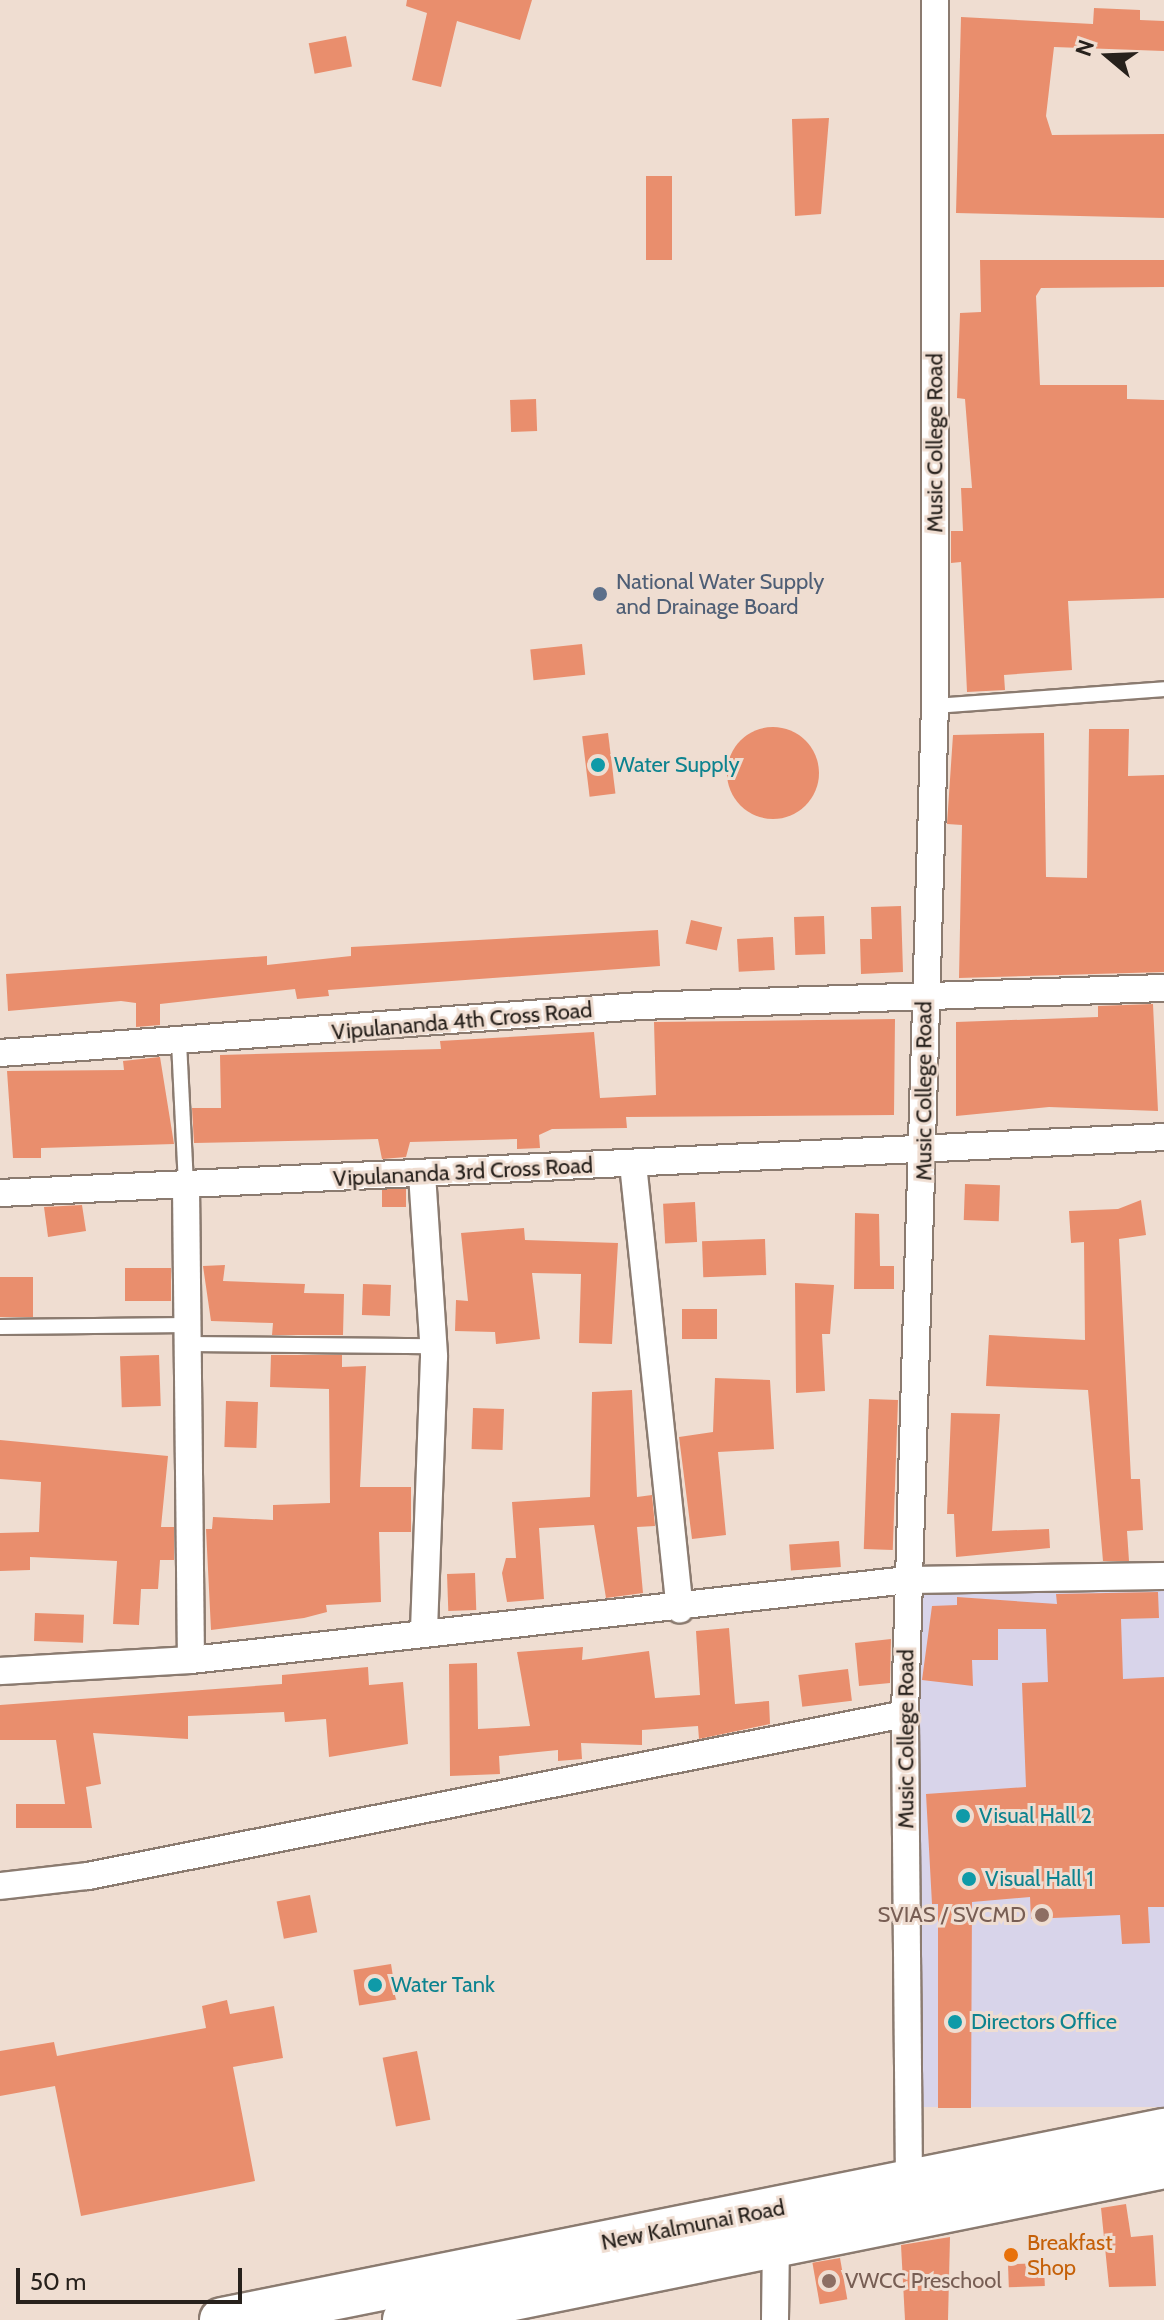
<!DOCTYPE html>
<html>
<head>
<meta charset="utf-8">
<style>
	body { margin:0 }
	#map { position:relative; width:1164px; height:2320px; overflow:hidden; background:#efddd1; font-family:Cabin,sans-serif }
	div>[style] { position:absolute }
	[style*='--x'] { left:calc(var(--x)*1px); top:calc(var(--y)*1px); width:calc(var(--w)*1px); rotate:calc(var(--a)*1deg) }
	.education>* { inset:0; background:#d8d4ea; transform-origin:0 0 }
	.building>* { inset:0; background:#e98e6d; transform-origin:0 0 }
	.round { border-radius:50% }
	.roads { filter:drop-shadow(2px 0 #8b7b70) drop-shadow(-2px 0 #8b7b70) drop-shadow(0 2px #8b7b70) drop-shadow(0 -2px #8b7b70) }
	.service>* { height:14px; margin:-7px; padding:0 7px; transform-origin:7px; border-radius:7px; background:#fff }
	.minor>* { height:26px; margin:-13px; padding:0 13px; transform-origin:13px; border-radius:13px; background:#fff }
	.trunk>* { height:44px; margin:-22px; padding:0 22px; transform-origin:22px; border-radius:22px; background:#fff }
	.dots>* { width:22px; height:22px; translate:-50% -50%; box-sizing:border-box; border:4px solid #efddd1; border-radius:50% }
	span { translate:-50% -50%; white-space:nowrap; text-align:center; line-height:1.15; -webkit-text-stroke:6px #efddd1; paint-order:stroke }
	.street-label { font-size:22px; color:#27211c }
	.service-label { font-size:22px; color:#4e5e75 }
	.left { translate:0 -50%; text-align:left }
	.culture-label { font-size:22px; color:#0d838f }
	.education-label { font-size:22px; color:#785e54 }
	.right { translate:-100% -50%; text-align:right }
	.food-label { font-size:22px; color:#c56008 }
	.north { position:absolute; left:1068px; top:16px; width:80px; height:80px; -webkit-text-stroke:6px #efddd1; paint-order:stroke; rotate:289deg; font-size:22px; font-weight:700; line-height:32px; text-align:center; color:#27211c }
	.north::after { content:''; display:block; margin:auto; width:28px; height:36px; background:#27211c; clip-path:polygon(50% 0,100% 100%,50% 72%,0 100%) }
	.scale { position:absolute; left:16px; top:2268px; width:226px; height:36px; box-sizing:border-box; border:4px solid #27211c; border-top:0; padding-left:10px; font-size:24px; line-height:28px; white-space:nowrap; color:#27211c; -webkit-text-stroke:6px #efddd1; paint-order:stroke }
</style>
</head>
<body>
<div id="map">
	<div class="education">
		<i style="left:1164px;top:1586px;width:521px;height:244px;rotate:90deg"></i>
	</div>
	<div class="building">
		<i style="clip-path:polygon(407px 0,532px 0,520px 40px,457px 21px,441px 87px,412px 80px,427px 13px,406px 6px)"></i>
		<i style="clip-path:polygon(1094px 8px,1140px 10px,1140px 20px,1164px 21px,1164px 51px,1054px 47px,1046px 116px,1052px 135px,1164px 134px,1164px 218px,956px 213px,961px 17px,1093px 24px)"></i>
		<i style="left:346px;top:36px;width:31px;height:38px;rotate:79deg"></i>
		<i style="clip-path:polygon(829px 118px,821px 214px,795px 216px,792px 119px)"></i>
		<i style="left:646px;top:176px;width:26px;height:84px"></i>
		<i style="clip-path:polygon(980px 260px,1164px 260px,1164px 287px,1041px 288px,1036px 296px,1040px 385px,1127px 385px,1127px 399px,1164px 400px,1164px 598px,1068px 601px,1072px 670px,1004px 675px,1005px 690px,967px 692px,961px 562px,951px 563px,951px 531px,963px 531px,961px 488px,972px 488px,965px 399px,957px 398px,959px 341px,960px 313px,981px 312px)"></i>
		<i style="left:536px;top:399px;width:32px;height:26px;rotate:88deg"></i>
		<i style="left:582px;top:644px;width:31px;height:52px;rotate:84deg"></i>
		<i class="round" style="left:727px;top:727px;width:92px;height:92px"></i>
		<i style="clip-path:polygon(1089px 729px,1129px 729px,1128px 776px,1164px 775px,1164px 972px,959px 978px,962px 825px,947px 824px,953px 735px,1044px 733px,1046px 877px,1087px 878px)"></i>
		<i style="left:608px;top:733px;width:61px;height:26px;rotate:83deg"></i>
		<i style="clip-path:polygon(901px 906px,903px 972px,861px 974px,860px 939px,872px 939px,871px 907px)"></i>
		<i style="left:824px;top:916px;width:38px;height:30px;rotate:88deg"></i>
		<i style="left:691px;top:920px;width:32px;height:24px;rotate:13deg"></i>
		<i style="clip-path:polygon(658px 930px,660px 966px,328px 990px,329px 996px,297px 999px,295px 989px,160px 1004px,160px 1025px,136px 1027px,136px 1003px,121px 1001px,8px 1011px,6px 974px,267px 956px,267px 965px,351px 956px,351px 947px)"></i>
		<i style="left:773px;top:937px;width:33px;height:36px;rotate:87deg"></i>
		<i style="clip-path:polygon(1153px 1004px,1158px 1111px,1049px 1107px,956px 1116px,956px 1022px,1098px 1017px,1098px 1006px)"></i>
		<i style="clip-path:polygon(895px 1019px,894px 1115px,626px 1117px,627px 1128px,552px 1129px,539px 1135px,540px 1148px,517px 1149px,517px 1139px,410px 1142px,406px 1157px,382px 1159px,378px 1139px,194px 1143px,192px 1108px,221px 1108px,220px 1055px,441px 1049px,440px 1041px,594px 1032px,600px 1098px,656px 1095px,654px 1022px)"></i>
		<i style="clip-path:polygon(160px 1057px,174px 1144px,41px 1148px,41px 1158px,13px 1158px,7px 1071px,124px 1070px,123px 1061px)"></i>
		<i style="left:965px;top:1184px;width:35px;height:36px;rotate:2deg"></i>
		<i style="left:406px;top:1189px;width:18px;height:24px;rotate:90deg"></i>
		<i style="clip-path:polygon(1141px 1200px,1146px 1235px,1119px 1239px,1131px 1479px,1140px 1479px,1143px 1530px,1127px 1531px,1129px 1561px,1103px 1561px,1088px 1390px,986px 1386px,989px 1335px,1085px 1340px,1084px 1242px,1071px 1243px,1069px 1211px,1118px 1209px)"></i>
		<i style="left:695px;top:1202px;width:40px;height:32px;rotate:87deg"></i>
		<i style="clip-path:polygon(82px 1205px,86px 1231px,48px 1237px,44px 1207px)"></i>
		<i style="clip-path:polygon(855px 1213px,879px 1214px,880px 1266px,894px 1266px,894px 1289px,854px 1289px)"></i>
		<i style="clip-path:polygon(524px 1228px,525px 1240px,618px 1243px,612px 1344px,579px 1343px,581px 1274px,532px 1273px,540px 1339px,496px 1344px,495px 1332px,455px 1331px,456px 1300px,468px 1301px,461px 1233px)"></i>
		<i style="left:765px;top:1239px;width:36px;height:63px;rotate:88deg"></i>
		<i style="clip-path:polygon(225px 1265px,223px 1281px,305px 1284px,304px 1293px,344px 1294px,343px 1335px,272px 1335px,273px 1323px,211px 1321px,203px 1266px)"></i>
		<i style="left:171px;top:1268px;width:33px;height:46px;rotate:90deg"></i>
		<i style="left:0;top:1277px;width:33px;height:40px"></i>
		<i style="clip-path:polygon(795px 1283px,834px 1285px,830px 1334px,822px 1334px,825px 1391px,796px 1393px)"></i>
		<i style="left:363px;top:1284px;width:28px;height:31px;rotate:2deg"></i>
		<i style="left:682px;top:1309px;width:35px;height:30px"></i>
		<i style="left:159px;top:1355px;width:51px;height:39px;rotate:88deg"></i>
		<i style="clip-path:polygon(271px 1355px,342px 1355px,342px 1367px,366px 1366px,360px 1487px,411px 1487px,411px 1532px,379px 1532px,381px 1602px,326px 1605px,327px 1612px,304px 1618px,211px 1630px,206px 1529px,212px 1529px,213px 1517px,273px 1520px,273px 1505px,330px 1503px,329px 1389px,270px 1387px)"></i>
		<i style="clip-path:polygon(715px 1378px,770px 1380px,774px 1449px,718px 1452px,726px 1535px,692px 1539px,679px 1437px,713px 1432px)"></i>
		<i style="clip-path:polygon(632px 1390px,637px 1497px,652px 1495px,655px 1526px,637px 1527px,643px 1593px,606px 1598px,594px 1525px,539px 1528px,544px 1599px,507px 1602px,502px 1573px,506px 1558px,516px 1558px,512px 1502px,590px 1497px,592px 1392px)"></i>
		<i style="left:869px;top:1399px;width:29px;height:150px;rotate:2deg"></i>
		<i style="left:226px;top:1401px;width:32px;height:46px;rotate:2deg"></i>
		<i style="left:473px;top:1408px;width:31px;height:41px;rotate:2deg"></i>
		<i style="clip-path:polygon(951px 1413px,1000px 1414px,992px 1531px,1049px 1529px,1050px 1548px,956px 1557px,954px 1514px,947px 1514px)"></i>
		<i style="clip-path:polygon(0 1440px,168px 1456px,161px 1527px,174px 1527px,174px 1560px,160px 1560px,158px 1589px,141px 1589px,139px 1625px,113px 1624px,117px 1561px,30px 1557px,30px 1570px,0 1571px,0 1533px,39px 1532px,41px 1482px,0 1479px)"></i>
		<i style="left:839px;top:1541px;width:26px;height:50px;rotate:86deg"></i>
		<i style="left:475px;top:1573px;width:37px;height:28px;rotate:88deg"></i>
		<i style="clip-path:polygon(1158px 1592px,1159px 1618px,1121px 1619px,1123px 1679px,1164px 1677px,1164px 1907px,1148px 1907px,1150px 1943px,1122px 1944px,1120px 1915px,1031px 1919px,1030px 1897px,972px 1902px,971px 2108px,938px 2108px,938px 1904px,932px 1904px,926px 1794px,1026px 1787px,1022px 1683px,1048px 1682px,1046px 1629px,998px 1629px,998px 1660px,972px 1660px,973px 1686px,922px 1680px,932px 1606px,957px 1605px,957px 1597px,1057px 1604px,1056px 1594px)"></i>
		<i style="left:35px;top:1613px;width:49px;height:28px;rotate:2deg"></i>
		<i style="clip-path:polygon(729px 1628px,735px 1704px,769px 1701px,770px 1724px,699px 1739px,698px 1726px,642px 1730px,642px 1745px,581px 1743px,582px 1759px,558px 1761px,558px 1750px,499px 1756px,500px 1774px,450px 1776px,449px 1664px,477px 1663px,478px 1729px,530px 1726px,517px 1652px,583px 1647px,582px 1660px,649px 1651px,655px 1698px,700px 1695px,696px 1631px)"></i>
		<i style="clip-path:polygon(891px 1639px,890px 1683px,859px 1686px,855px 1643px)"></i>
		<i style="clip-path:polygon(368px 1667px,369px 1685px,403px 1682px,408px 1744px,329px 1757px,326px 1719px,285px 1722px,284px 1712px,188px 1716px,188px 1739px,93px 1733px,101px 1784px,86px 1787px,92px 1828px,16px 1828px,16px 1804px,65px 1804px,56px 1740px,0 1740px,0 1705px,282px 1684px,282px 1675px)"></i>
		<i style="left:848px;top:1669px;width:32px;height:50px;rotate:83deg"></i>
		<i style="left:310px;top:1895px;width:38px;height:34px;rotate:79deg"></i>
		<i style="left:391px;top:1964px;width:36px;height:38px;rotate:81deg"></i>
		<i style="clip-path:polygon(227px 2000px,230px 2014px,274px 2006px,283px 2058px,233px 2067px,255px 2181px,81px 2216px,55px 2086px,0 2096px,0 2051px,54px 2042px,57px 2056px,206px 2028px,202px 2006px)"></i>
		<i style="left:417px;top:2051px;width:70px;height:35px;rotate:79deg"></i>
		<i style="clip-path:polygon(1126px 2204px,1131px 2237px,1153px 2235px,1156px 2286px,1109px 2287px,1101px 2208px)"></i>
		<i style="clip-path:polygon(950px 2237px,948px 2320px,905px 2320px,901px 2245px)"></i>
		<i style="left:840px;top:2258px;width:42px;height:28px;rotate:80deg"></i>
		<i style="left:1044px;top:2263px;width:23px;height:36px;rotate:88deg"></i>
	</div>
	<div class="roads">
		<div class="service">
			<i style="--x:935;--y:706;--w:230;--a:-4.2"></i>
			<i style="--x:179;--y:1042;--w:144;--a:87.2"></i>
			<i style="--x:0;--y:1327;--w:188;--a:-0.6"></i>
			<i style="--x:189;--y:1344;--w:244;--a:0.5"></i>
		</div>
		<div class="minor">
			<i style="--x:0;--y:1053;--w:642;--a:-4.2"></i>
			<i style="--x:640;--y:1006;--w:524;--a:-1.97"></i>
			<i style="--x:633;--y:1164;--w:448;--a:84"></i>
			<i style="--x:422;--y:1174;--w:183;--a:86.2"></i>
			<i style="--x:434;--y:1357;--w:275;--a:92.1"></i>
			<i style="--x:186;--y:1186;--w:474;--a:89.4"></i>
			<i style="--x:0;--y:1193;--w:1165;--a:-2.75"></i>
			<i style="--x:0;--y:1671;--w:191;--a:-3.3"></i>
			<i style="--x:191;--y:1660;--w:721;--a:-6.37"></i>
			<i style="--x:908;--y:1580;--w:256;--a:-0.9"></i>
			<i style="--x:0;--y:1886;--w:89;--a:-6.5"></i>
			<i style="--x:88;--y:1876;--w:833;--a:-11.22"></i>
			<i style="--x:909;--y:2182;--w:468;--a:-90.5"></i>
			<i style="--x:905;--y:1714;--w:1008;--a:-88.3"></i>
			<i style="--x:935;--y:706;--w:706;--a:-90"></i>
			<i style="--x:775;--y:2320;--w:77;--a:-89.3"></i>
		</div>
		<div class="trunk">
			<i style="--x:222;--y:2320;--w:961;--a:-11.35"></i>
			<i style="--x:405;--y:2320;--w:774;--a:-11.47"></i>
		</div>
	</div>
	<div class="dots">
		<i style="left:600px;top:594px;background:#5c6f8a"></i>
		<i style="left:598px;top:765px;background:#0f9aa8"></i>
		<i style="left:963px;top:1816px;background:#0f9aa8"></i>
		<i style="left:969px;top:1879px;background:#0f9aa8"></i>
		<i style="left:1042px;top:1915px;background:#8d6e63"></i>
		<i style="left:375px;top:1985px;background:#0f9aa8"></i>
		<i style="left:955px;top:2022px;background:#0f9aa8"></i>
		<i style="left:1011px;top:2255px;background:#e8710a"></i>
		<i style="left:829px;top:2281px;background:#8d6e63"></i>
	</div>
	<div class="street-label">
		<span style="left:935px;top:443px;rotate:-90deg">Music College Road</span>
		<span style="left:462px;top:1021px;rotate:-5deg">Vipulananda 4th Cross Road</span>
		<span style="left:924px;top:1091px;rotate:-90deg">Music College Road</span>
		<span style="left:463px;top:1172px;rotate:-3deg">Vipulananda 3rd Cross Road</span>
		<span style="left:906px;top:1739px;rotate:-90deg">Music College Road</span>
		<span style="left:693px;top:2225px;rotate:-11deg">New Kalmunai Road</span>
	</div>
	<div class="service-label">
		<span class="left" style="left:616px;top:594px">National Water Supply<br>and Drainage Board</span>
	</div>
	<div class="culture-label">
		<span class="left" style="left:614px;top:765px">Water Supply</span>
		<span class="left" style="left:979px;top:1816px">Visual Hall 2</span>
		<span class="left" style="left:985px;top:1879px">Visual Hall 1</span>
		<span class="left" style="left:391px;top:1985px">Water Tank</span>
		<span class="left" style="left:971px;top:2022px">Directors Office</span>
	</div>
	<div class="education-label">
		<span class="right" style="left:1026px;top:1915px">SVIAS / SVCMD</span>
		<span class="left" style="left:845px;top:2281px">VWCC Preschool</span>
	</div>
	<div class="food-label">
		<span class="left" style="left:1027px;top:2255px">Breakfast<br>Shop</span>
	</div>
	<div class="north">N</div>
	<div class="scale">50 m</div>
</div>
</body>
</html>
